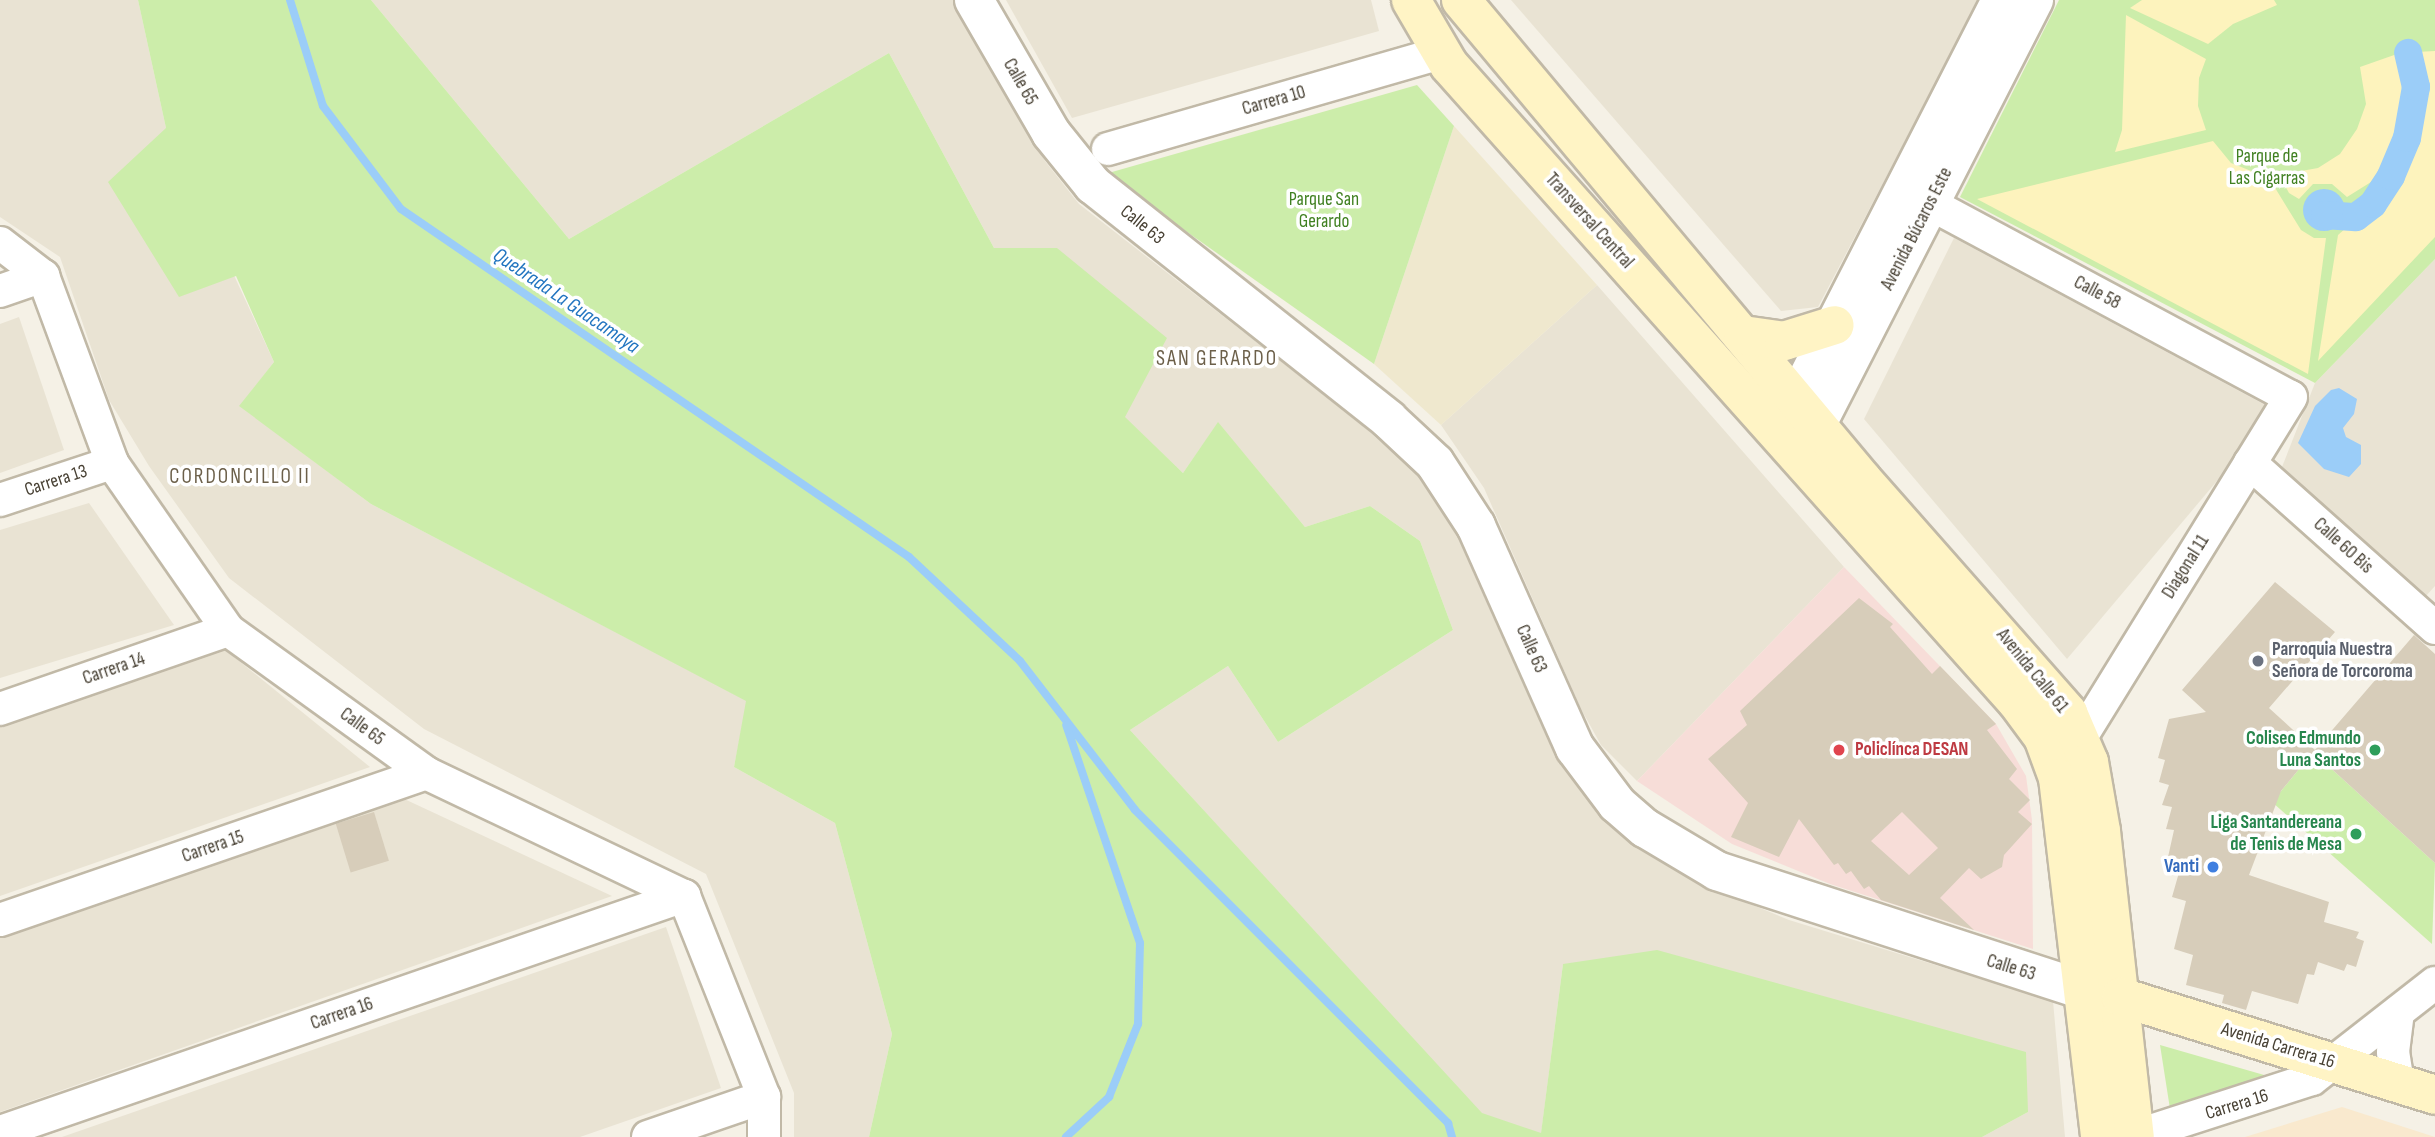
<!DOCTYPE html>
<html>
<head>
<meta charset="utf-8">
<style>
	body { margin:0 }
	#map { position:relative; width:2435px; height:1137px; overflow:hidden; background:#f5f1e6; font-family:"Sofia Sans Condensed",sans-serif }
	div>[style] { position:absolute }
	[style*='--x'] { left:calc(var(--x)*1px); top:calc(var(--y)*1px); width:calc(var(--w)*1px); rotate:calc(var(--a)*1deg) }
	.residential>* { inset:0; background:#e9e3d3 }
	.commercial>* { inset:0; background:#f9e9ce }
	.education>* { inset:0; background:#efe8ce }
	.medical>* { inset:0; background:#f7ddd8 }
	.green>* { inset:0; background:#ccedaa }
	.sand>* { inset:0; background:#fdf3bd }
	.water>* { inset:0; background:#9bcdf8 }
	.round { border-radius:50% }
	.stream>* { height:8px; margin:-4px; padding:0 4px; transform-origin:4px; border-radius:4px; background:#9bcdf8 }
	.canal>* { height:28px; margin:-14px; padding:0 14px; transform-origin:14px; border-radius:14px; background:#9bcdf8 }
	.building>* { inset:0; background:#d7cdba; transform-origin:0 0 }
	.roads { filter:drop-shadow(2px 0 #c1b9a7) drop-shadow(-2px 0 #c1b9a7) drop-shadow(0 2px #c1b9a7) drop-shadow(0 -2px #c1b9a7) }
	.minor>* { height:32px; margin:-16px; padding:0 16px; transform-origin:16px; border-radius:16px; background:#fff }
	.tertiary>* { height:38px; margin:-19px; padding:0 19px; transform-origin:19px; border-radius:19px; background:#fff }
	.secondary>* { height:38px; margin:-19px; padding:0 19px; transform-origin:19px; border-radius:19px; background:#fff4c5 }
	.dots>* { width:19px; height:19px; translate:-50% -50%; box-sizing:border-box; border:4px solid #fff; border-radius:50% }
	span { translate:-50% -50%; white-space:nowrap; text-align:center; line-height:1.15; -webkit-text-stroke:7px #fff; paint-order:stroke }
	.street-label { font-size:19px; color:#484134 }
	.park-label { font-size:19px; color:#408021 }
	.worship-label { font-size:19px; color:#5b616d; font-weight:700 }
	.left { translate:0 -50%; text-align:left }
	.leisure-label { font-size:19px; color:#27864d; font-weight:700 }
	.right { translate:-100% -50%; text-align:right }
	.health-label { font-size:19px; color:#be3a42; font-weight:700 }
	.shop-label { font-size:19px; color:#366cbe; font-weight:700 }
	.water-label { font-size:21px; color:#2275c0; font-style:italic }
	.neighbourhood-label { font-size:21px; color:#6c604a; letter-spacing:2px }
</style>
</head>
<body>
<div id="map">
	<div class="residential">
		<i style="clip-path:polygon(0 0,138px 0,166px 128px,274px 362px,240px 406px,371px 504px,747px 701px,734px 767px,835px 823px,892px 1034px,869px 1137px,794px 1137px,794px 1093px,706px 874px,424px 729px,229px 578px,149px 466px,109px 400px,60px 257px,0 217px)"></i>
		<i style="clip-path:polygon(371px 0,955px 0,1045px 161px,1079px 204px,1355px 419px,1437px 492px,1479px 567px,1570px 760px,1717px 890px,1789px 920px,2053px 1001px,2065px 1137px,1982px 1137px,2028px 1112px,1563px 964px,1541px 1134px,1482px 1114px,1130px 730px,1228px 666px,1278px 742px,1453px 630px,1420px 541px,1370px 506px,1305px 527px,1218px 423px,1183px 473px,1124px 417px,1057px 248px,994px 248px,889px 53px,569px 239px)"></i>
		<i style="clip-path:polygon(1006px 0,1371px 0,1379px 31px,1072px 118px)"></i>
		<i style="clip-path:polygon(1511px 0,1979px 0,1818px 307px,1781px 311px)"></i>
		<i style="clip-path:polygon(1954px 238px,2267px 406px,2238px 456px,2067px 659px,1864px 419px)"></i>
		<i style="clip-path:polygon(2435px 259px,2435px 586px,2425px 597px,2282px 467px,2315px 383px)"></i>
		<i style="clip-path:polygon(1597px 285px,1844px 567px,1637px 781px,1601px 745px,1581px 709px,1484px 488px,1441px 425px)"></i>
		<i style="clip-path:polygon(19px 317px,64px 450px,0 473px,0 324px)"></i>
		<i style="clip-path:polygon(89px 503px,174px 625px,0 678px,0 530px)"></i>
		<i style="clip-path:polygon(223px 648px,370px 767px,0 896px,0 727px)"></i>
		<i style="clip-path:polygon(400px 797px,612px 896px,0 1112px,0 937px)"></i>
		<i style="clip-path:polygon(666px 927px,721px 1088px,580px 1137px,62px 1137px)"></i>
	</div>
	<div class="commercial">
		<i style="clip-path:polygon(2342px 1107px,2435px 1137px,2245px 1137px)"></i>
	</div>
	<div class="education">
		<i style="clip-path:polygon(1454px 126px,1597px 285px,1441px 425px,1374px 364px)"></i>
	</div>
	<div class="medical">
		<i style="clip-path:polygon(1844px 567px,1996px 724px,2026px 776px,2032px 820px,2033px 949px,1830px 884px,1732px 844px,1637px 781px)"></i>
	</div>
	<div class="green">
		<i style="clip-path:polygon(138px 0,371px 0,569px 239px,889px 53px,994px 248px,1057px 248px,1167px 338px,1125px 417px,1183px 473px,1218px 422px,1305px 527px,1370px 506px,1420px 541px,1453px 630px,1278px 742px,1228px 666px,1130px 730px,1482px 1113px,1541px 1133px,1563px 964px,1657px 950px,2026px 1052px,2028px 1112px,1982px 1137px,869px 1137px,892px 1034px,835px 823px,734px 767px,746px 701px,371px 504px,239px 406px,274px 362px,236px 276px,179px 297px,108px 182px,166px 128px)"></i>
		<i style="clip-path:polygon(2059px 0,2435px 0,2435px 259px,2315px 383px,1960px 197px)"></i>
		<i style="clip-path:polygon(1417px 85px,1454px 126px,1374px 364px,1105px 174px)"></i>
		<i style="clip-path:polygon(2313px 752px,2435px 863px,2432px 944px,2272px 802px)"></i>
		<i style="clip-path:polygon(2160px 1045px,2278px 1079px,2170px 1109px)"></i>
	</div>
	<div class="sand">
		<i style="clip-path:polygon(2142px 0,2274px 0,2277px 5px,2233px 24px,2208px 44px,2130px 8px)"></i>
		<i style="clip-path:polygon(2126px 15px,2206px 59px,2199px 78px,2198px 106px,2206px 130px,2115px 152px,2122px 130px)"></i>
		<i style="clip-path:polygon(2435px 51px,2435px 237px,2318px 361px,2338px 235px,2373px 204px,2390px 178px,2407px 138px,2416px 87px,2416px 52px)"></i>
		<i style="clip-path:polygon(2397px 54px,2406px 88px,2404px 120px,2390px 155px,2371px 182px,2347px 197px,2332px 184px,2313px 184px,2299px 199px,2289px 193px,2279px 175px,2318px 168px,2340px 154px,2357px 129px,2366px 104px,2360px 67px)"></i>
		<i style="clip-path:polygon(2213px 141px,2231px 163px,2269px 178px,2301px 230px,2314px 238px,2326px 238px,2308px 374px,1977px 199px)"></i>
	</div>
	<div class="water">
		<i class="round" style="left:2303px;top:189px;width:42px;height:42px"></i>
		<i style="clip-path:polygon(2339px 388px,2357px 399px,2354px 414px,2343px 428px,2346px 437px,2361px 445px,2361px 464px,2349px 477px,2324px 469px,2298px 443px,2315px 406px,2331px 390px)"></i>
	</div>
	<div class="stream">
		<i style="--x:290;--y:0;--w:111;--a:72.7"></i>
		<i style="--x:323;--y:106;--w:129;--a:52.9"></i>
		<i style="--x:401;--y:209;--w:616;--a:34.41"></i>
		<i style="--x:909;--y:557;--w:152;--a:43.1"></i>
		<i style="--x:1020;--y:661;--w:188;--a:52.3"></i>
		<i style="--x:1135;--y:810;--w:443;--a:45"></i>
		<i style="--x:1448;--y:1123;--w:15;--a:74"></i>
		<i style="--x:1066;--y:1137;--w:59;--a:-42.9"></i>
		<i style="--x:1109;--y:1097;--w:79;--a:-68.3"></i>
		<i style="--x:1138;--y:1024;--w:81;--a:-88.6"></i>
		<i style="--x:1140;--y:943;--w:230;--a:-108.7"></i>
	</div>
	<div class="canal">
		<i style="--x:2325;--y:215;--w:31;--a:4"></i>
		<i style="--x:2356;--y:217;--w:21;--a:-37"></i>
		<i style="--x:2373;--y:204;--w:33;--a:-57"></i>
		<i style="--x:2391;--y:176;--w:41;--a:-67.2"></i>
		<i style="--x:2407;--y:138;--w:52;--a:-80"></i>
		<i style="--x:2416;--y:87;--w:35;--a:-103"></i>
	</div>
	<div class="building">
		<i style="clip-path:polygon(2275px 582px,2335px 632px,2269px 708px,2315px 750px,2414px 635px,2435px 654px,2435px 863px,2313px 752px,2281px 791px,2249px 875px,2329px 902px,2324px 922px,2359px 932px,2356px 938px,2364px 941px,2356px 967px,2347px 964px,2344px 971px,2318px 962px,2314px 975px,2307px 974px,2298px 1004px,2252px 991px,2246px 1010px,2222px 1003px,2224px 995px,2186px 985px,2193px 955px,2174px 949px,2186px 901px,2172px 897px,2182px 862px,2168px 857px,2174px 830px,2166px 829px,2172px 807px,2162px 805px,2169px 785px,2159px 782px,2165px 760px,2158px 758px,2169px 719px,2206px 712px,2182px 690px)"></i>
		<i style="clip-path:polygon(evenodd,1859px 598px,1893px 624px,1890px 627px,1932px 674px,1940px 666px,1996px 724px,1987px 730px,2017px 769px,2009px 779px,2030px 800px,2018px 812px,2032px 824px,2004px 855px,2002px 867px,1981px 879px,1969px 868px,1940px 898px,1974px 930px,1881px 900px,1869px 886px,1864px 889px,1851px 871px,1846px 874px,1838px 863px,1834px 865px,1799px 819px,1779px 857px,1731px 837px,1748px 803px,1708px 759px,1747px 725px,1740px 711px,1859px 598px,1902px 812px,1938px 848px,1909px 875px,1871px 841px,1902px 812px)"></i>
		<i style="left:374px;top:812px;width:51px;height:40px;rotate:73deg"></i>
	</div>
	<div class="roads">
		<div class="minor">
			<i style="--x:1108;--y:149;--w:346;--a:-16.1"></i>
			<i style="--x:1908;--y:192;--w:434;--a:28.2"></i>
			<i style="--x:2291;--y:397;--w:400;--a:121.7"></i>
			<i style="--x:0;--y:243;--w:54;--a:37.5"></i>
			<i style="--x:43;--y:276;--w:199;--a:69.7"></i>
			<i style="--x:112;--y:463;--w:203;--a:55.2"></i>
			<i style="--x:228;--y:630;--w:244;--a:35.8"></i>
			<i style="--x:426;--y:773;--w:286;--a:25.5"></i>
			<i style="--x:684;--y:896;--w:216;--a:68.3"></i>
			<i style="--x:764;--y:1097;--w:40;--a:90"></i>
			<i style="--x:0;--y:291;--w:46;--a:-19.2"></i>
			<i style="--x:2250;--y:463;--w:248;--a:41.7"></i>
			<i style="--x:0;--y:500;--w:118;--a:-18.3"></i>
			<i style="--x:0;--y:709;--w:241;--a:-19.1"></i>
			<i style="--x:0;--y:920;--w:451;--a:-19"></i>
			<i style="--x:2398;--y:1083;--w:31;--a:-99"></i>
			<i style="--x:2393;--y:1052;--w:40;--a:-82.9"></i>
			<i style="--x:0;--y:1132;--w:724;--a:-19.04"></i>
			<i style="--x:2135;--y:1136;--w:186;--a:-17.9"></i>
			<i style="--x:2312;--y:1079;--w:156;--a:-38"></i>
			<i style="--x:648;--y:1137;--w:123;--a:-19"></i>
		</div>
		<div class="tertiary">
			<i style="--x:974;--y:0;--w:154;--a:59.9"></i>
			<i style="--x:1051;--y:133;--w:67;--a:51.1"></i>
			<i style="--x:1093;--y:185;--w:377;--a:38.4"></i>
			<i style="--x:1388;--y:419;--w:64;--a:43.1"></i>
			<i style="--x:1435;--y:463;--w:75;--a:56.9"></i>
			<i style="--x:1476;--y:526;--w:243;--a:66"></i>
			<i style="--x:1575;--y:748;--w:70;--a:53.1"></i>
			<i style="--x:1617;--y:804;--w:37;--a:41"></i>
			<i style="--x:1645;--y:828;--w:84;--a:30.8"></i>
			<i style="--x:1717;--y:871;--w:386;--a:18"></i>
			<i style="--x:1782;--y:428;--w:481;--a:-62.9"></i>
			<i style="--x:1802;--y:453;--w:509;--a:-62.88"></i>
		</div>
		<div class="secondary">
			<i style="--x:1411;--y:0;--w:75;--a:59.7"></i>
			<i style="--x:1449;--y:65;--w:853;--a:48.28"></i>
			<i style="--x:2017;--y:702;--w:44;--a:53.4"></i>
			<i style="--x:2043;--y:737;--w:44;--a:69.9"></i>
			<i style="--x:2058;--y:778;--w:361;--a:83.3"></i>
			<i style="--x:1461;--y:0;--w:625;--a:50.07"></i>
			<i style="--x:1862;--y:479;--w:312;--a:48.6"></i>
			<i style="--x:2068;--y:713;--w:53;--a:66.8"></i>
			<i style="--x:2089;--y:762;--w:70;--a:80.1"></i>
			<i style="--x:2101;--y:831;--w:308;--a:83.7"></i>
			<i style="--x:1743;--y:335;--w:41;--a:8.3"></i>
			<i style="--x:1784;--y:341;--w:53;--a:-17.4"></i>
			<i style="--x:2121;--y:997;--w:329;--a:17.3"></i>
		</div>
	</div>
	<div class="dots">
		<i style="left:2258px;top:661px;background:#6b7280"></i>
		<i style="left:1839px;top:750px;background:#e0444e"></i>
		<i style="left:2375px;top:750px;background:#2e9e5b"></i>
		<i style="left:2356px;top:834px;background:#2e9e5b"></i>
		<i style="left:2213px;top:867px;background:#3f7fe0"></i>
	</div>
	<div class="street-label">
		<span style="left:1020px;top:82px;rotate:60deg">Calle 65</span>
		<span style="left:1274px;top:101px;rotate:-16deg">Carrera 10</span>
		<span style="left:1589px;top:221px;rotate:48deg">Transversal Central</span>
		<span style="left:1142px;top:225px;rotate:39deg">Calle 63</span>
		<span style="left:1917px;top:229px;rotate:-63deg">Avenida Búcaros Este</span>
		<span style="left:2097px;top:293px;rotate:28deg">Calle 58</span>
		<span style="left:56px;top:481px;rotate:-18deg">Carrera 13</span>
		<span style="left:2343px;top:546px;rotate:42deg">Calle 60 Bis</span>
		<span style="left:2186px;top:567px;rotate:-58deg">Diagonal 11</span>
		<span style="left:1531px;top:649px;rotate:66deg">Calle 63</span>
		<span style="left:114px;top:669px;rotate:-19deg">Carrera 14</span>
		<span style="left:2032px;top:671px;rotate:51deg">Avenida Calle 61</span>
		<span style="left:362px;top:727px;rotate:36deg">Calle 65</span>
		<span style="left:213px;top:847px;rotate:-19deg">Carrera 15</span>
		<span style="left:2011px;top:968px;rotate:17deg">Calle 63</span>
		<span style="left:342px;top:1014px;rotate:-19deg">Carrera 16</span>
		<span style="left:2278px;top:1046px;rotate:17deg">Avenida Carrera 16</span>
		<span style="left:2237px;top:1105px;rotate:-17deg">Carrera 16</span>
	</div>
	<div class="park-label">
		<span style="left:2267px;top:168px">Parque de<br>Las Cigarras</span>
		<span style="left:1324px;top:211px">Parque San<br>Gerardo</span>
	</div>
	<div class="worship-label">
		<span class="left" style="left:2272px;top:661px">Parroquia Nuestra<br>Señora de Torcoroma</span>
	</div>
	<div class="leisure-label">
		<span class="right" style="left:2361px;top:750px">Coliseo Edmundo<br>Luna Santos</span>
		<span class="right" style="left:2342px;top:834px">Liga Santandereana<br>de Tenis de Mesa</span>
	</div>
	<div class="health-label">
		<span class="left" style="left:1855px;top:750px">Policlínca DESAN</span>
	</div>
	<div class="shop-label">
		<span class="right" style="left:2199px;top:867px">Vanti</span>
	</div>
	<div class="water-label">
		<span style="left:566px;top:301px;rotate:34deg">Quebrada La Guacamaya</span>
	</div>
	<div class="neighbourhood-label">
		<span style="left:1217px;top:359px">SAN GERARDO</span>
		<span style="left:240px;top:477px">CORDONCILLO II</span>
	</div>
</div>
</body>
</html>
